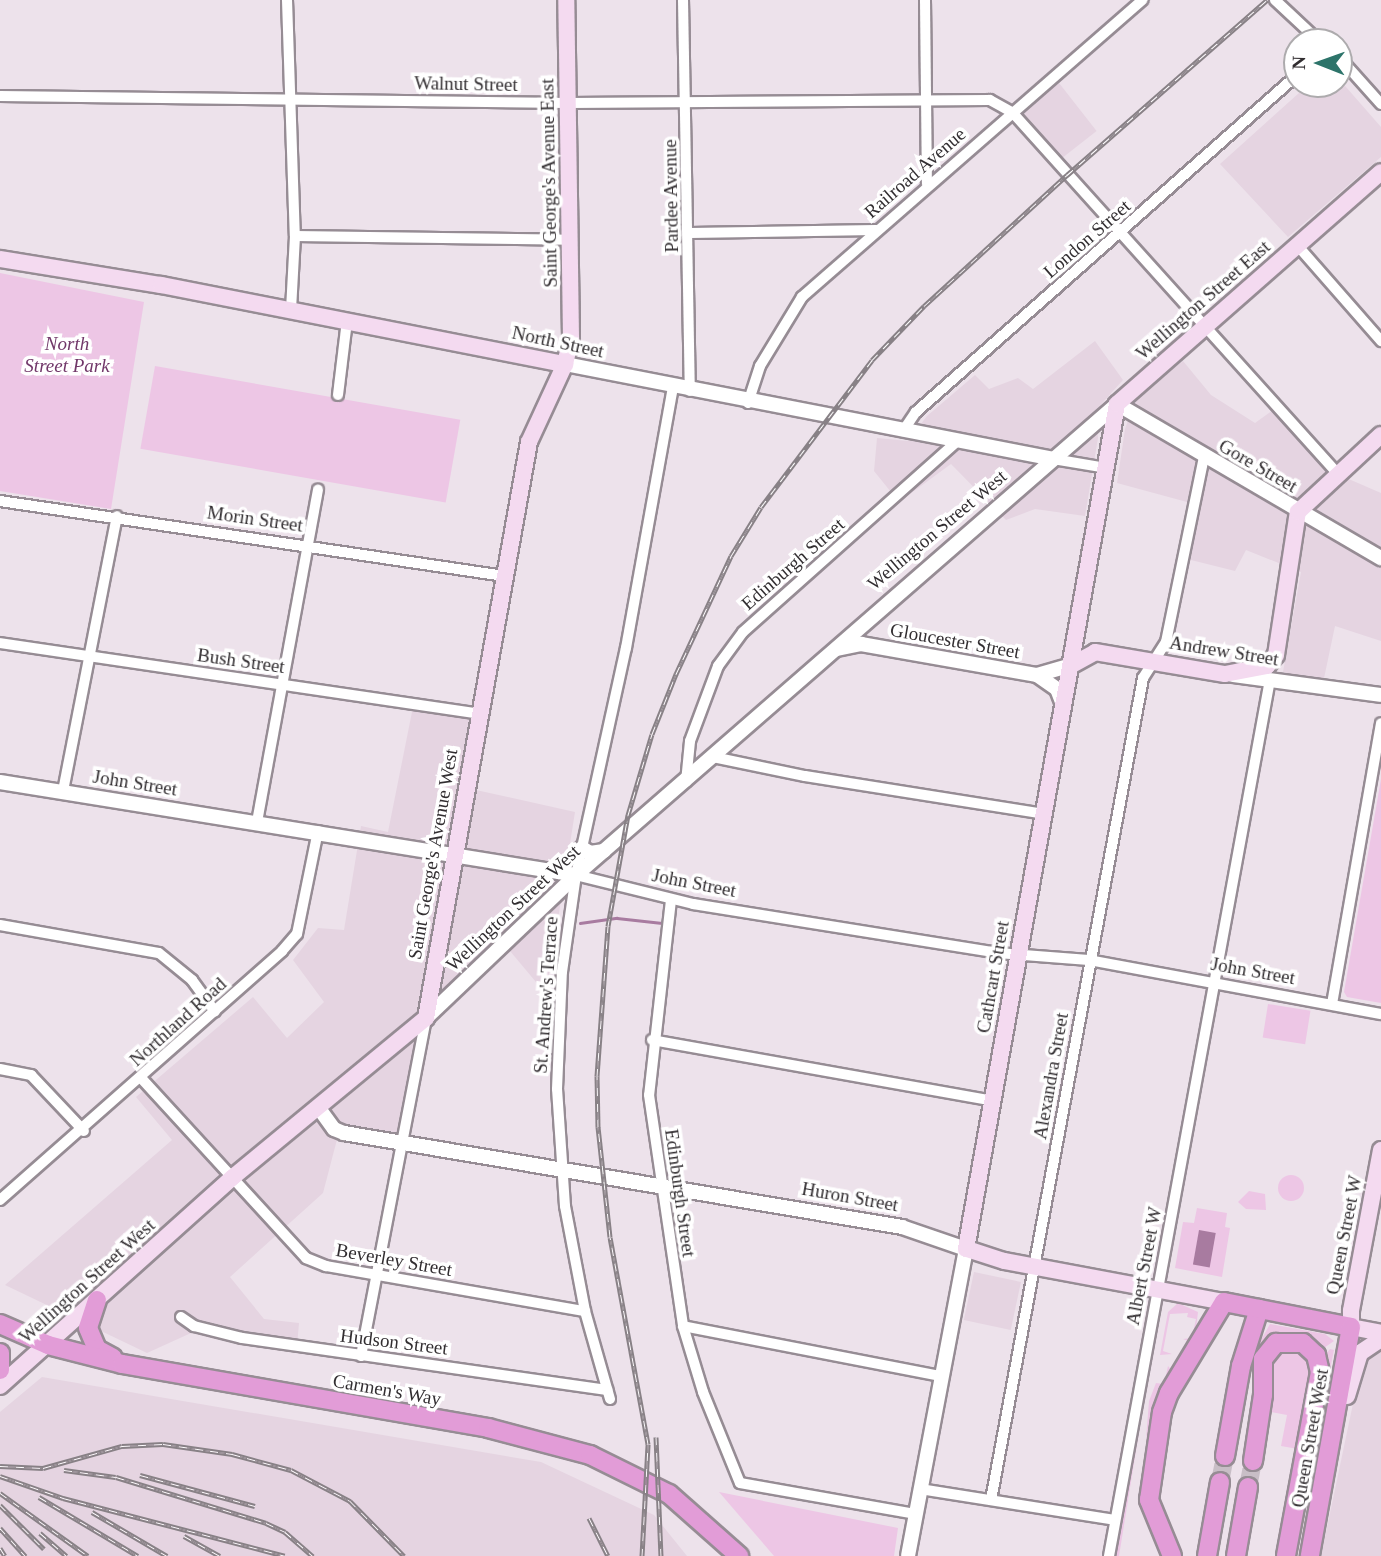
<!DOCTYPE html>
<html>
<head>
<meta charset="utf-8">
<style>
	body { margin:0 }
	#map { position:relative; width:1381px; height:1556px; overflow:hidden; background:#ede2eb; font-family:Georgia,serif }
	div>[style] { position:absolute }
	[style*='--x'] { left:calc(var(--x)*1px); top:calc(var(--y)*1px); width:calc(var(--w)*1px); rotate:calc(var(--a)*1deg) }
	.built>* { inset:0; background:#e5d4e1; transform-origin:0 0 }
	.green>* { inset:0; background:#edc6e5; transform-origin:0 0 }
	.round { border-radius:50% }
	.water>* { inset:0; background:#a87ba0; transform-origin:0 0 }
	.stream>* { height:2.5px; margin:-1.25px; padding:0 1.25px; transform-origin:1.25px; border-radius:1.25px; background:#a87ba0 }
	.trunk-tunnel>* { height:18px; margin-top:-9px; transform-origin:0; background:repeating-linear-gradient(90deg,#c8bec6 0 18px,transparent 0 27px) }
	.roads { filter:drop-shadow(2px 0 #968c94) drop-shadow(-2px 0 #968c94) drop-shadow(0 2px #968c94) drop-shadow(0 -2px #968c94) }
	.minor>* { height:10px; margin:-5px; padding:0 5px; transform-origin:5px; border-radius:5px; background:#fff }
	.tertiary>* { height:14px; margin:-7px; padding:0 7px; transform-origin:7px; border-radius:7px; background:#fff }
	.secondary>* { height:16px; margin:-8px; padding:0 8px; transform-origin:8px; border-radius:8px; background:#f4daf0 }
	.trunk>* { height:18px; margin:-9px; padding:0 9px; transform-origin:9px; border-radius:9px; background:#e29cd7 }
	.rail>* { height:5px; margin-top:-2.5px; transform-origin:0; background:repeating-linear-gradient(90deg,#fff 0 8px,#888186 0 16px); box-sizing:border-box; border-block:2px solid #888186 }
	span { translate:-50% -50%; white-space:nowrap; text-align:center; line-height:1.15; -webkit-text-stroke:7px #fff; paint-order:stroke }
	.street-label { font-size:19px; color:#322e31 }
	.park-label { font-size:19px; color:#713769; font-style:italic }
	.north { position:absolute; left:1283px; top:28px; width:70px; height:70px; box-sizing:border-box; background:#fff; border:2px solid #adabad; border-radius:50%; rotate:271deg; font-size:19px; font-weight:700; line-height:28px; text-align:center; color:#322e31 }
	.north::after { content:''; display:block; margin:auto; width:24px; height:32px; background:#2d746a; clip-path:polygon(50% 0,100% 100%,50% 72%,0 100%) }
</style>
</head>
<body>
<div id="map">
	<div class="built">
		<i style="clip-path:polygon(1339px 79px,1381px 127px,1381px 157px,1288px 237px,1220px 164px,1309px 84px,1339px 84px)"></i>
		<i style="left:1059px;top:83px;width:61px;height:49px;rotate:52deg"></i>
		<i style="clip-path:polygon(1095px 341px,1123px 380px,1095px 411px,1098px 438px,1085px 516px,1035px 509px,1006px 520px,951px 464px,899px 502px,874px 471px,877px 438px,908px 441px,927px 416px,975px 375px,989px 389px,1018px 378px,1033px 389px)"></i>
		<i style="clip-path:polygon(1183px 361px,1211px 395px,1255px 423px,1273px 410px,1316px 456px,1344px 477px,1381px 493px,1381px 641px,1335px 626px,1323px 683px,1283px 672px,1301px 572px,1246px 550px,1235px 571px,1179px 557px,1187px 502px,1117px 483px,1125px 429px,1137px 396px)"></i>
		<i style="clip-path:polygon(415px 697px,492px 710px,476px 790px,575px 812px,546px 994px,510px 951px,417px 1035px,398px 1137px,340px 1128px,323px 1193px,230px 1277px,264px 1319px,299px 1323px,297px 1346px,202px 1328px,147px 1353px,5px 1285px,172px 1140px,136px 1097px,253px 997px,287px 1038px,324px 1002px,293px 960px,318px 928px,344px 930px,361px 826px,388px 832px)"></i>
		<i style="left:974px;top:1272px;width:48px;height:49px;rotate:12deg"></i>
		<i style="clip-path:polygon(1381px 1345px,1381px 1556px,1321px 1556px,1363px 1356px)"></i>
		<i style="clip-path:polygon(42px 1377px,541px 1462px,654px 1515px,687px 1556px,0 1556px,0 1412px)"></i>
	</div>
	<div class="green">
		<i style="clip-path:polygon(0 273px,144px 302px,111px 509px,0 491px)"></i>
		<i style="left:155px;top:366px;width:310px;height:84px;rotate:10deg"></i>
		<i style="clip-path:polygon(1381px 779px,1381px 1003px,1347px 997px,1344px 992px)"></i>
		<i style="left:1268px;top:1004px;width:43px;height:34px;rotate:9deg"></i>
		<i class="round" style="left:1278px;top:1175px;width:26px;height:26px"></i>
		<i style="clip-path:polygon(1249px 1191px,1265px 1194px,1266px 1210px,1246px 1209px,1238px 1202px)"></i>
		<i style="clip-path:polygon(1197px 1208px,1227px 1213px,1225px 1227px,1230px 1228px,1222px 1277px,1175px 1268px,1183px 1222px,1194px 1223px)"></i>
		<i style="clip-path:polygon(1178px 1303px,1198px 1312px,1195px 1337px,1191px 1342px,1183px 1339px,1192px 1338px,1196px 1319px,1187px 1317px,1188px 1313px,1170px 1314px,1163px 1351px,1172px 1354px,1160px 1355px,1168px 1312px)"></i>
		<i style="clip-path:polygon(1270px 1324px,1325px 1334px,1334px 1341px,1321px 1350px,1304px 1335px,1284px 1333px,1259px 1355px,1253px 1354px)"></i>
		<i style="clip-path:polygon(1298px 1349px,1309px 1358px,1311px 1376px,1298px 1449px,1281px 1446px,1287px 1415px,1271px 1412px,1271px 1366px,1279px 1351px)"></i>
		<i style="clip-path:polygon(1330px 1349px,1334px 1350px,1301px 1515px,1329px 1358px,1324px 1356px)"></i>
		<i style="clip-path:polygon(1168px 1366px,1172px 1371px,1155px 1401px,1146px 1439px,1149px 1401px,1156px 1383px,1164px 1384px)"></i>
		<i style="clip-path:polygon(1140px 1426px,1119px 1556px,1116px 1556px)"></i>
		<i style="clip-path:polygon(719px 1492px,898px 1528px,894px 1556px,774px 1556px)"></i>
	</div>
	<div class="water">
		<i style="left:1199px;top:1230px;width:17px;height:35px;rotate:10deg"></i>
	</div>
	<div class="stream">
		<i style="--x:580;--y:923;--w:37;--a:-8"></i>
		<i style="--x:617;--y:918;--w:45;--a:6.3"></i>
	</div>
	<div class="trunk-tunnel">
		<i style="--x:1220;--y:1482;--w:26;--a:-79"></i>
		<i style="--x:1248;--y:1487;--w:26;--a:-79"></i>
	</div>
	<div class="roads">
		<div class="minor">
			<i style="--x:287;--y:0;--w:236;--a:88.1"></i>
			<i style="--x:295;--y:236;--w:74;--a:93.1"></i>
			<i style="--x:683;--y:0;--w:391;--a:89"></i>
			<i style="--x:925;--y:0;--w:184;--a:89.4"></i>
			<i style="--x:1275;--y:0;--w:62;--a:43"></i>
			<i style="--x:1339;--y:57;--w:63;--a:48.2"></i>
			<i style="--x:0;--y:96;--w:569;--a:0.7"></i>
			<i style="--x:569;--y:103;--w:421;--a:-0.4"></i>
			<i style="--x:990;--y:100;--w:25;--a:29"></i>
			<i style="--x:1012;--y:112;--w:487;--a:48"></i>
			<i style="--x:690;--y:233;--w:186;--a:-0.9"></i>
			<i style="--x:295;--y:236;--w:276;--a:0.8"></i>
			<i style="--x:1297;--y:245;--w:128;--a:48.8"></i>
			<i style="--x:338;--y:395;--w:75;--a:-83.1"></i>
			<i style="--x:748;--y:403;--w:39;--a:-72"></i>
			<i style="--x:760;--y:366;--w:81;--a:-58.7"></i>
			<i style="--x:802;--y:297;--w:452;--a:-41.1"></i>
			<i style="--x:903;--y:431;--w:23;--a:-56"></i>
			<i style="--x:916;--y:412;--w:509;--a:-41.49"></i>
			<i style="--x:1053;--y:459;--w:55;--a:9.5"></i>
			<i style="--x:0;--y:501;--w:510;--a:8.46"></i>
			<i style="--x:0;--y:643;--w:483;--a:8.4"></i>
			<i style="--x:713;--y:757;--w:94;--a:11.7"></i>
			<i style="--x:805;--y:776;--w:242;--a:9"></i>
			<i style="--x:686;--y:782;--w:41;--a:-84.4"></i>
			<i style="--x:690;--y:741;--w:80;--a:-69.5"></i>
			<i style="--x:718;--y:666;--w:42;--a:-53.7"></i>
			<i style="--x:743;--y:632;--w:285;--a:-41.7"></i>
			<i style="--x:63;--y:791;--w:280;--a:-78.9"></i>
			<i style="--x:257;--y:822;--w:338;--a:-79.6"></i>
			<i style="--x:576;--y:875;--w:121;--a:13.9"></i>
			<i style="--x:693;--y:904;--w:309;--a:9.1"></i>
			<i style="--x:998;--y:953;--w:91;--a:4.4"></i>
			<i style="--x:1089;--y:960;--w:297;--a:10.5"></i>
			<i style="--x:671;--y:900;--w:196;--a:96.4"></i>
			<i style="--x:649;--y:1095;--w:233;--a:81.6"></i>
			<i style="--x:683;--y:1326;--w:69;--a:73.1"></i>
			<i style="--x:703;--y:1392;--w:98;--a:67.9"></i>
			<i style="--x:740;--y:1483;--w:179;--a:10"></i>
			<i style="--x:0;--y:925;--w:161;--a:10"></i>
			<i style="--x:159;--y:953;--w:43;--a:39.3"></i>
			<i style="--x:192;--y:980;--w:39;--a:54"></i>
			<i style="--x:1332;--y:1004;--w:285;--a:-80.1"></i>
			<i style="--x:652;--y:1040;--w:346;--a:10.1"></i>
			<i style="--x:0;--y:1069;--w:32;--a:11"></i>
			<i style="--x:31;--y:1075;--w:77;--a:46.6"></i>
			<i style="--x:142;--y:1079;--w:243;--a:47.5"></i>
			<i style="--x:306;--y:1258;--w:22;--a:22"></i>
			<i style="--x:326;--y:1266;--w:263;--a:9.9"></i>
			<i style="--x:0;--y:1200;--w:376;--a:-41.4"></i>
			<i style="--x:282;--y:951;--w:23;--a:-49"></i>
			<i style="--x:297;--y:934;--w:105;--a:-78.5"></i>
			<i style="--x:181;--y:1317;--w:16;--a:35"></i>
			<i style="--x:194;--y:1326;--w:49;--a:14"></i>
			<i style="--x:242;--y:1338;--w:369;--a:8.1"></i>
			<i style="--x:683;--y:1326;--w:263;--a:11"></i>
			<i style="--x:361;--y:1356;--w:344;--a:-79.1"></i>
			<i style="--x:610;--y:1399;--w:91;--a:-105.9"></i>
			<i style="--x:585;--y:1311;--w:107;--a:-100.8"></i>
			<i style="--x:565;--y:1206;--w:117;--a:-93.9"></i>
			<i style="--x:557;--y:1089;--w:117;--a:-87.6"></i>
			<i style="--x:562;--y:972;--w:98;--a:-81.8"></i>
			<i style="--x:576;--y:875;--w:232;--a:-77.6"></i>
			<i style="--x:626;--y:648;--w:265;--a:-79.8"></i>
			<i style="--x:920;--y:1489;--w:197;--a:9"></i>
			<i style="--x:991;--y:1500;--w:836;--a:-79.52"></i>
			<i style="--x:1143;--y:678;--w:43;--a:-57.4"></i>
			<i style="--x:1166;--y:642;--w:189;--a:-78.4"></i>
			<i style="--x:1109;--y:1556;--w:891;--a:-79.59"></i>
		</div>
		<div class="tertiary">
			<i style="--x:565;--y:364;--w:497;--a:11"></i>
			<i style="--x:837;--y:649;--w:25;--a:-12"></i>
			<i style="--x:861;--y:644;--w:179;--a:10"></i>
			<i style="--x:1037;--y:675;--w:36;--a:-16"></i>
			<i style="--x:1037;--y:675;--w:24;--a:35"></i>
			<i style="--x:1057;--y:689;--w:19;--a:69"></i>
			<i style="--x:1233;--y:675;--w:149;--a:7.7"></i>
			<i style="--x:0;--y:782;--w:583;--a:9.17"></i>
			<i style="--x:582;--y:848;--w:9;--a:32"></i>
			<i style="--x:590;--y:853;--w:14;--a:-8"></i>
			<i style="--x:426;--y:1018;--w:207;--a:-43.6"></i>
			<i style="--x:576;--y:875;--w:717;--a:-41.04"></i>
			<i style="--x:1117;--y:404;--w:306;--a:30.3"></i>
			<i style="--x:318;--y:1107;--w:27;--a:54"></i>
			<i style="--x:334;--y:1129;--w:11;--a:22"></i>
			<i style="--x:344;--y:1133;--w:566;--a:9.56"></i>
			<i style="--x:902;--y:1227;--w:68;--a:19"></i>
			<i style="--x:966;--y:1249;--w:312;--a:100.7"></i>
		</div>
		<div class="secondary">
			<i style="--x:0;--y:259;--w:163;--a:9.2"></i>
			<i style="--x:161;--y:285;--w:412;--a:11.1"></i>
			<i style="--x:1072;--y:665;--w:26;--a:-29"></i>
			<i style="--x:1095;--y:652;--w:132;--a:9.6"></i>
			<i style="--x:1225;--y:674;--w:43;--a:-10.8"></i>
			<i style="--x:1267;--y:666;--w:14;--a:-51"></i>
			<i style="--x:1276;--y:655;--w:145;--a:-81.3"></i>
			<i style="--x:1298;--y:512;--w:113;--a:-42.9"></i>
			<i style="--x:1381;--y:1150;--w:164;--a:100.6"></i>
			<i style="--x:1351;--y:1311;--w:16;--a:90"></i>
			<i style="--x:1351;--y:1327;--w:31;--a:11"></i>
			<i style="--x:1224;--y:1302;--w:224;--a:-169.4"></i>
			<i style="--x:1004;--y:1261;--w:40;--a:-162"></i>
			<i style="--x:966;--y:1249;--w:858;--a:-79.87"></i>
			<i style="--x:1117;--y:404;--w:351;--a:-41.3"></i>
			<i style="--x:0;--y:1386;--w:313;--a:-41.9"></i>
			<i style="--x:233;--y:1177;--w:250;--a:-39.5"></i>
			<i style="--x:426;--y:1018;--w:585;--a:-79.86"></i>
			<i style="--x:529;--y:442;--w:86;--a:-65.2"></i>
			<i style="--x:565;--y:364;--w:27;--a:-77"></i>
			<i style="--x:571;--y:338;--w:338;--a:-90.8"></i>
			<i style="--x:1347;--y:1396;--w:45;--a:-73.2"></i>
			<i style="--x:1360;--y:1353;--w:25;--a:-34"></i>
		</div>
		<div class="trunk">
			<i style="--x:97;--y:1300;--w:29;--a:108"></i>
			<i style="--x:88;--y:1328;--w:23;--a:67"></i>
			<i style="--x:97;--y:1349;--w:18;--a:29"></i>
			<i style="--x:0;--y:1324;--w:52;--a:23.6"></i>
			<i style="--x:48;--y:1345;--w:76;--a:14.4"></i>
			<i style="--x:122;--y:1364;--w:372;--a:9.9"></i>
			<i style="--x:488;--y:1428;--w:106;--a:14.8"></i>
			<i style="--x:590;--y:1455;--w:88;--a:26.3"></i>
			<i style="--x:669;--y:1494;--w:94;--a:41.5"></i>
			<i style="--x:0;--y:1353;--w:17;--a:90"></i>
			<i style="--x:1225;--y:1456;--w:91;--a:-79.9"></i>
			<i style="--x:1241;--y:1366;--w:60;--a:-72.5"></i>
			<i style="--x:1253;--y:1461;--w:67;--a:-81.4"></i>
			<i style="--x:1263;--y:1395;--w:36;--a:-90"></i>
			<i style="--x:1263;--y:1359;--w:21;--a:-51"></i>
			<i style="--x:1276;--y:1343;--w:27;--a:0"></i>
			<i style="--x:1303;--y:1343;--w:18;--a:43"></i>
			<i style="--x:1316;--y:1355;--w:17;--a:77"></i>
			<i style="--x:1320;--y:1372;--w:187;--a:100.5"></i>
			<i style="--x:1172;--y:1556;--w:61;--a:-112.3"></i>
			<i style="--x:1149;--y:1500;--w:89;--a:-81.6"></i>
			<i style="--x:1162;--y:1412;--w:20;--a:-70"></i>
			<i style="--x:1169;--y:1393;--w:106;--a:-58.9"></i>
			<i style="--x:1224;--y:1302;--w:129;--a:11.1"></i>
			<i style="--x:1351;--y:1327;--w:233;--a:100.2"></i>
			<i style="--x:1207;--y:1556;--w:75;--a:-80"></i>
			<i style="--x:1236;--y:1556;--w:70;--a:-80.1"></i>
		</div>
	</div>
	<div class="rail">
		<i style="--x:656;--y:1437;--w:119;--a:87.6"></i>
		<i style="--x:0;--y:1466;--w:43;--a:2.7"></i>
		<i style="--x:43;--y:1468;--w:82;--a:-15.6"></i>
		<i style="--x:122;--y:1446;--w:41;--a:-2.8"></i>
		<i style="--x:163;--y:1444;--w:70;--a:8.2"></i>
		<i style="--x:232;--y:1454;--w:61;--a:15.2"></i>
		<i style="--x:291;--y:1470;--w:67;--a:27.7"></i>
		<i style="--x:350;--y:1501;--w:77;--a:45.5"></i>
		<i style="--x:64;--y:1470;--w:52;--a:7.7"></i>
		<i style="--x:116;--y:1477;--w:157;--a:17"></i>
		<i style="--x:266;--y:1523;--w:21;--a:25"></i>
		<i style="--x:285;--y:1532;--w:37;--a:41"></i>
		<i style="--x:140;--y:1475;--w:119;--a:15.1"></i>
		<i style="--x:0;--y:1476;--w:67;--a:19.2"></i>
		<i style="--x:63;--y:1498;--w:229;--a:14.6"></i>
		<i style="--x:0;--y:1493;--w:108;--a:35.6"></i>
		<i style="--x:39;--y:1497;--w:115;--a:30.8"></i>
		<i style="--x:0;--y:1505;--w:62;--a:45"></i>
		<i style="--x:92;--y:1512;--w:87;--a:30.4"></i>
		<i style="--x:589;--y:1518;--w:42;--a:63.4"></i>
		<i style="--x:0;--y:1528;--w:38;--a:48"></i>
		<i style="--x:40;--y:1533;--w:35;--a:41"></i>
		<i style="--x:184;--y:1536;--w:41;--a:29.1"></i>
		<i style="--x:0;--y:1548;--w:9;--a:58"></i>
		<i style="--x:642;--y:1556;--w:112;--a:-86.9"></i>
		<i style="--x:648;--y:1444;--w:210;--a:-100.4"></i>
		<i style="--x:610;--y:1237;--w:111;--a:-96.2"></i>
		<i style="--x:598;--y:1127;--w:51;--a:-91.1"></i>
		<i style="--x:597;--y:1076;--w:150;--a:-85.8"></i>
		<i style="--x:608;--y:926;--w:113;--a:-79.8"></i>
		<i style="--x:628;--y:815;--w:84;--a:-73.5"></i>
		<i style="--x:652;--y:734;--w:65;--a:-68.2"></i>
		<i style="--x:676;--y:674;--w:130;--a:-65"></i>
		<i style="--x:731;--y:556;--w:57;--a:-58.5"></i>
		<i style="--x:761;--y:507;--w:184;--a:-52.9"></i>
		<i style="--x:872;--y:360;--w:75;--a:-46.1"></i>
		<i style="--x:924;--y:306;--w:194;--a:-42.5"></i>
		<i style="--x:1067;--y:175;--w:266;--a:-41.2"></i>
	</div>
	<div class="street-label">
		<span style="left:466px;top:84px;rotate:1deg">Walnut Street</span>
		<span style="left:915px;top:173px;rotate:-41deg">Railroad Avenue</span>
		<span style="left:549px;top:183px;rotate:-91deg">Saint George's Avenue East</span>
		<span style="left:671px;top:196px;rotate:-91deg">Pardee Avenue</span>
		<span style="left:1087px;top:239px;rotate:-41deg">London Street</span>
		<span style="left:1203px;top:300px;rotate:-41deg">Wellington Street East</span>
		<span style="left:558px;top:342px;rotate:12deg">North Street</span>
		<span style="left:1258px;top:466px;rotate:30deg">Gore Street</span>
		<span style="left:255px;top:519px;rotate:8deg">Morin Street</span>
		<span style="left:937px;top:530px;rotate:-40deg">Wellington Street West</span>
		<span style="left:793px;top:564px;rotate:-41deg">Edinburgh Street</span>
		<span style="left:955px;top:641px;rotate:10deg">Gloucester Street</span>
		<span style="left:1224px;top:651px;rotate:9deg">Andrew Street</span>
		<span style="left:241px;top:661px;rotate:8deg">Bush Street</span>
		<span style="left:135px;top:783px;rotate:9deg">John Street</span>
		<span style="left:433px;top:854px;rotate:-80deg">Saint George's Avenue West</span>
		<span style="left:694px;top:883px;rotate:11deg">John Street</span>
		<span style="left:513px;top:908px;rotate:-43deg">Wellington Street West</span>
		<span style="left:1253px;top:971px;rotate:10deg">John Street</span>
		<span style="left:993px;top:977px;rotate:-80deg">Cathcart Street</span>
		<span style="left:546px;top:995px;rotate:-86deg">St. Andrew's Terrace</span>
		<span style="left:178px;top:1022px;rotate:-42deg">Northland Road</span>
		<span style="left:1051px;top:1076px;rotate:-80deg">Alexandra Street</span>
		<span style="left:680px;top:1193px;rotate:82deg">Edinburgh Street</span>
		<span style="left:850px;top:1197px;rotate:10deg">Huron Street</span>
		<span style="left:1344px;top:1235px;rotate:-79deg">Queen Street W</span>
		<span style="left:394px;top:1260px;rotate:10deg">Beverley Street</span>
		<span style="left:1144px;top:1266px;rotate:-79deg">Albert Street W</span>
		<span style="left:87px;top:1281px;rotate:-42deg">Wellington Street West</span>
		<span style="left:394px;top:1342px;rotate:7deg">Hudson Street</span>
		<span style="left:387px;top:1390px;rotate:10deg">Carmen's Way</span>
		<span style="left:1310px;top:1438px;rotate:-80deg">Queen Street West</span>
	</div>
	<div class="park-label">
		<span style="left:67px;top:355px">North<br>Street Park</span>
	</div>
	<div class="north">N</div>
</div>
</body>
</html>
